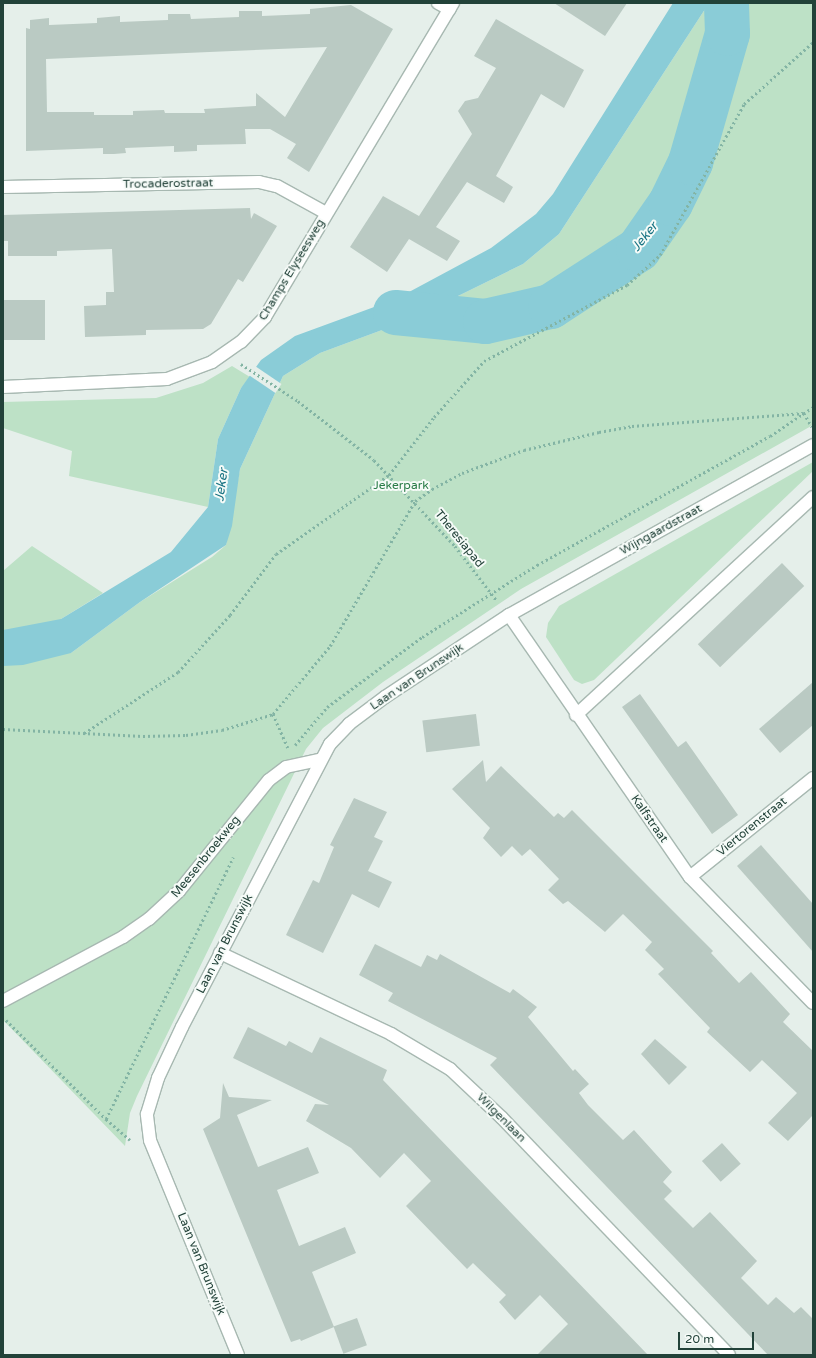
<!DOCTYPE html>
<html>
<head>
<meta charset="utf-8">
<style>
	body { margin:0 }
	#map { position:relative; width:816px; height:1358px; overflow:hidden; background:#e5efea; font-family:"Varela Round",sans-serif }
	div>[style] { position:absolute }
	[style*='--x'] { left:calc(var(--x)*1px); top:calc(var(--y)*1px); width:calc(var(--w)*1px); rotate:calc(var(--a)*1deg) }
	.green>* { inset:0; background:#bde1c6 }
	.water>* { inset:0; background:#8accd7 }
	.pier>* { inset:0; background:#e5efea; transform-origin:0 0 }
	.river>* { height:45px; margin:-22.5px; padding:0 22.5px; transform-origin:22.5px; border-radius:22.5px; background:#8accd7 }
	.building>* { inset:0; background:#bacac3; transform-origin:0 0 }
	.path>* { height:2.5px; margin-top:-1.25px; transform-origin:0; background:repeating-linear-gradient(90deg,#83b4a4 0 2px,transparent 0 5px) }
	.roads { filter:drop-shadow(1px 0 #a7b8b1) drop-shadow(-1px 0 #a7b8b1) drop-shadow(0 1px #a7b8b1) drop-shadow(0 -1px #a7b8b1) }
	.minor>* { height:12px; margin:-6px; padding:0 6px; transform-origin:6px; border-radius:6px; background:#fff }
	span { translate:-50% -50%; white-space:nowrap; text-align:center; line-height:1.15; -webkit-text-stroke:4px #f6fbf8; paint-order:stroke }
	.street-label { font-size:12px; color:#224239 }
	.park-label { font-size:12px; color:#2a7c48 }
	.water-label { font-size:13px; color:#187383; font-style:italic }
	.frame { position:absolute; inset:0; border:4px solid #224239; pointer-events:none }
	.scale { position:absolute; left:678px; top:1332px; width:76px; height:18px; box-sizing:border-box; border:2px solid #224239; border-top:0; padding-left:5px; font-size:12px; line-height:14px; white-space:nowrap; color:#224239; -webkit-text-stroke:3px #f6fbf8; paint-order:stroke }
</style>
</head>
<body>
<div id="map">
	<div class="green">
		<i style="clip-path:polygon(709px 3px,813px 3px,813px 425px,521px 589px,383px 682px,323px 728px,306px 749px,137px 1096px,130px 1113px,125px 1146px,3px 1020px,3px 571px,32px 546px,103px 593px,61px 619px,71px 653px,140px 602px,212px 557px,226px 545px,240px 469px,283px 376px,320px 353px,409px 320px,523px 264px,559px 234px)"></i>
		<i style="clip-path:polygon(232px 366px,250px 377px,241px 388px,218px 439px,208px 507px,69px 476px,72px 451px,3px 428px,3px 402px,156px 398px,203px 383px)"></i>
		<i style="clip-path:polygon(813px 462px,813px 471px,594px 680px,582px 684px,574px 680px,546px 637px,548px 623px,559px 606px)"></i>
	</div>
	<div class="water">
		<i style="clip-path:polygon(673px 3px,709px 3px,559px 234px,523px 264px,409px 320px,320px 353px,283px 376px,240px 469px,232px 526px,226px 545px,140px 602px,71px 653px,23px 665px,3px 666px,3px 630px,61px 619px,171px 552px,208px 507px,218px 439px,241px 388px,261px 360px,295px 336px,396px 299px,491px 248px,536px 214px,553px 194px)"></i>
	</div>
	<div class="pier">
		<i style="left:255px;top:366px;width:32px;height:11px;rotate:34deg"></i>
	</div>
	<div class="river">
		<i style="--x:395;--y:312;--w:90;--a:5.7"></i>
		<i style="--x:485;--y:321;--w:67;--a:-13"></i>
		<i style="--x:550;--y:306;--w:105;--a:-32.9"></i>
		<i style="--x:638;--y:249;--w:56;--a:-55.2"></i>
		<i style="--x:670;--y:203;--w:46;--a:-64"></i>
		<i style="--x:690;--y:162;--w:134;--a:-74"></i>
		<i style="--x:727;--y:33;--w:30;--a:-92"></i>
	</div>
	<div class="building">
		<i style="clip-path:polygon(554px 3px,627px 3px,605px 36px)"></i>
		<i style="clip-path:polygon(evenodd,351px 5px,393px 29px,309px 172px,287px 158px,296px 144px,270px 129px,245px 129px,246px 144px,197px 145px,197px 151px,174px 152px,174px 146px,125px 148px,126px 153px,114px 154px,103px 154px,103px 148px,26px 151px,26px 28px,30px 29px,30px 20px,49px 18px,49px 25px,97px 23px,97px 18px,120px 16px,120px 22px,168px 20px,168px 14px,190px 14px,191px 19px,239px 17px,239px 11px,262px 11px,262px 16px,310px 14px,310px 9px,351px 5px,327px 47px,285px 117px,256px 93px,256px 106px,204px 109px,205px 113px,165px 113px,164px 110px,133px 111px,133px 115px,94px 115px,94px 112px,47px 112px,46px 59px,327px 47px)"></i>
		<i style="clip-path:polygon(496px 19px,584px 70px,564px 108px,541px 94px,496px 176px,513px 187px,504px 203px,467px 182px,436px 227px,460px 241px,447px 261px,409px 239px,387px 272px,350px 247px,383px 196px,419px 216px,472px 134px,458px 111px,465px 101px,478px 98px,496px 68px,474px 56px)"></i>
		<i style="clip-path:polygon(250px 208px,251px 219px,254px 213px,277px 226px,243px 282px,238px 279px,211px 324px,203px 329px,146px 330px,146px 335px,85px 337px,84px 306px,106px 305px,106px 292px,114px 292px,112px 249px,57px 251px,57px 256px,8px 256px,8px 241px,3px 241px,3px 215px)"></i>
		<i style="left:45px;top:300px;width:40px;height:42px;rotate:90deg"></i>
		<i style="left:782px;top:563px;width:32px;height:117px;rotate:46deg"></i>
		<i style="clip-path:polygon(813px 682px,813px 725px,780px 753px,759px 729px)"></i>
		<i style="clip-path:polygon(640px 694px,678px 747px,686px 741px,738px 815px,712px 834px,622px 707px)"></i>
		<i style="left:476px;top:714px;width:32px;height:54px;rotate:83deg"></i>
		<i style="clip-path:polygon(483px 760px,486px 782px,501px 766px,554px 817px,558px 813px,564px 818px,572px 810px,713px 951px,711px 953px,739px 983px,751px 972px,790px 1014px,783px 1022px,813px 1051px,813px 1115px,788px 1141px,768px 1123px,797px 1093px,762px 1060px,750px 1072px,707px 1032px,710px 1028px,658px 974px,664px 969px,645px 950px,652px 942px,623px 914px,605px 932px,568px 901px,563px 904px,548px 890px,559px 879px,530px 849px,522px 856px,512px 846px,501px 857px,483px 838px,490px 828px,452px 789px)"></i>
		<i style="clip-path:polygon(354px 798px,387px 812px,374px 837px,383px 841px,368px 871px,392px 882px,379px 908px,352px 894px,323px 953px,286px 935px,313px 880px,319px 883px,334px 847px,330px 845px)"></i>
		<i style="clip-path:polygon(761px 845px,813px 904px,813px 952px,737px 866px)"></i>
		<i style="clip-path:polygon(375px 944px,421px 967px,427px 955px,437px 960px,440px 954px,510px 993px,513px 989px,537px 1007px,528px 1017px,573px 1071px,575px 1069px,589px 1084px,579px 1093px,588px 1105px,623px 1140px,634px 1130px,672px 1172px,663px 1182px,672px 1191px,664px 1199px,693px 1228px,710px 1212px,757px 1261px,741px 1278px,768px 1305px,776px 1297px,794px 1313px,801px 1307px,813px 1319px,813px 1355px,768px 1355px,490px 1065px,497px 1058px,388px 1001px,393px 993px,359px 975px)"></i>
		<i style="clip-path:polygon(248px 1027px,286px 1046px,289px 1041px,312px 1053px,320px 1037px,387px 1070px,383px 1080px,648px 1355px,537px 1355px,568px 1324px,540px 1295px,515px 1320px,499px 1302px,506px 1295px,473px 1263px,467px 1269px,406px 1206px,431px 1181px,404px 1153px,380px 1178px,351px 1148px,306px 1121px,315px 1104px,329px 1105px,233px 1058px)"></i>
		<i style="clip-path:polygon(655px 1039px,687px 1067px,669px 1085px,641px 1054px)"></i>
		<i style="clip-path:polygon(223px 1083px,229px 1097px,272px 1100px,237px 1115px,258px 1167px,308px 1147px,319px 1173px,277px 1190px,299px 1246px,345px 1227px,356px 1253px,312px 1272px,334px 1327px,301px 1341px,300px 1339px,291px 1342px,203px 1129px,220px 1118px)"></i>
		<i style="left:722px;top:1143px;width:28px;height:27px;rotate:48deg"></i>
		<i style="left:357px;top:1318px;width:29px;height:25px;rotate:70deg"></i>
	</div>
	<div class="path">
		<i style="--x:241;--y:364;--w:68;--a:33"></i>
		<i style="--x:298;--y:401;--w:96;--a:37.8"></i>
		<i style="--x:374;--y:460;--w:118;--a:46.7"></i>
		<i style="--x:455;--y:546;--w:69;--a:52.6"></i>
		<i style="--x:804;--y:413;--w:16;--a:60"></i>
		<i style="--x:273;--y:714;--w:37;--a:66"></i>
		<i style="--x:3;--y:729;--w:140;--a:2.9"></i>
		<i style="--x:143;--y:736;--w:43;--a:-1.3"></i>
		<i style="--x:186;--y:735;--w:36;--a:-8"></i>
		<i style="--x:222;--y:730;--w:53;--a:-17.4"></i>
		<i style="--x:273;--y:714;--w:89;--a:-50"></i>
		<i style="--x:330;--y:646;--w:168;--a:-59.6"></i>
		<i style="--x:415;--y:501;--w:21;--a:-35"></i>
		<i style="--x:432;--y:489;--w:34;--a:-28"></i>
		<i style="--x:462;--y:473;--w:66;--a:-20.4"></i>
		<i style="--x:524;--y:450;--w:77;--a:-13.5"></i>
		<i style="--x:599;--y:432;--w:34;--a:-10"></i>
		<i style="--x:632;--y:426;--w:172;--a:-4.3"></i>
		<i style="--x:84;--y:733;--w:112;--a:-33"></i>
		<i style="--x:178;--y:672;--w:77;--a:-47.6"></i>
		<i style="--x:230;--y:615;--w:76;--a:-53"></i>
		<i style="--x:276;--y:554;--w:138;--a:-35"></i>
		<i style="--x:389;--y:475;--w:73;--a:-52.2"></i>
		<i style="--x:434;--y:417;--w:75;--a:-48.2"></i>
		<i style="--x:484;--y:361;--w:162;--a:-28"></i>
		<i style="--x:627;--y:285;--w:45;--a:-42.3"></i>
		<i style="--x:660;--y:255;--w:173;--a:-60.9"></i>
		<i style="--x:744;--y:104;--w:93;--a:-41.9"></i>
		<i style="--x:295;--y:745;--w:50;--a:-49.9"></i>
		<i style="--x:327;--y:707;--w:118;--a:-36.4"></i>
		<i style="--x:422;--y:637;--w:136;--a:-32.1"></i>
		<i style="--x:537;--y:565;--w:266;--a:-29"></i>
		<i style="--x:770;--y:436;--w:52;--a:-34"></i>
		<i style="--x:6;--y:1020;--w:141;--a:44.7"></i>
		<i style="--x:106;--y:1119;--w:291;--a:-64.1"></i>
		<i style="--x:106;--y:1119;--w:32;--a:41"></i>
	</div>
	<div class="roads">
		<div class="minor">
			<i style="--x:438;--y:3;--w:13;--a:29"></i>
			<i style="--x:3;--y:187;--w:256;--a:-1.1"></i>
			<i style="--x:259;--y:182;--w:18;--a:13"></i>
			<i style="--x:277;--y:186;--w:56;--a:28.9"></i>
			<i style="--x:3;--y:387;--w:164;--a:-2.8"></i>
			<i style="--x:167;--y:379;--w:48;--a:-20.7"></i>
			<i style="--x:212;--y:362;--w:35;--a:-35"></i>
			<i style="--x:241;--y:342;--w:35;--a:-46"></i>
			<i style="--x:265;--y:317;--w:366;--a:-59.1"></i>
			<i style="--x:509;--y:615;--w:318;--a:55.4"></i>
			<i style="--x:690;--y:877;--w:176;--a:45.7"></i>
			<i style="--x:576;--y:715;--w:322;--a:-42.6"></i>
			<i style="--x:690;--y:877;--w:158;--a:-38.8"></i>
			<i style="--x:220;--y:953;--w:189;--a:25.3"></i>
			<i style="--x:391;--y:1034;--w:69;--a:30.7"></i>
			<i style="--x:450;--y:1069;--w:71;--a:43.3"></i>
			<i style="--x:502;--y:1118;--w:328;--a:46.2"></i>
			<i style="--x:3;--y:1001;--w:136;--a:-28.1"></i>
			<i style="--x:123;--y:937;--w:32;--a:-35"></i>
			<i style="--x:149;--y:919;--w:41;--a:-43"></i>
			<i style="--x:179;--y:891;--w:143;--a:-51"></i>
			<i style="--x:269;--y:780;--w:21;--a:-37"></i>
			<i style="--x:286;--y:767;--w:35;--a:-12"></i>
			<i style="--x:238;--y:1355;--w:232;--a:-112.3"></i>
			<i style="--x:150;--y:1140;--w:26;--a:-97"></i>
			<i style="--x:147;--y:1114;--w:38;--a:-73"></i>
			<i style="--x:158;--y:1078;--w:56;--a:-64.8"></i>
			<i style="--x:182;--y:1027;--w:319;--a:-62.4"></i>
			<i style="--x:330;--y:744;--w:28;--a:-46"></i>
			<i style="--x:349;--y:724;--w:45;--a:-36.9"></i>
			<i style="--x:385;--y:697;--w:149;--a:-33.5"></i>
			<i style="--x:509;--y:615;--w:348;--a:-29.2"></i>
		</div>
	</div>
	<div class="street-label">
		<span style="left:168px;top:184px;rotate:-1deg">Trocaderostraat</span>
		<span style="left:292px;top:270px;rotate:-59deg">Champs Elyseesweg</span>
		<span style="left:661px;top:530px;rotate:-29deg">Wijngaardstraat</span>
		<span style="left:459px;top:539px;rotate:51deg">Theresiapad</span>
		<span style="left:417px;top:677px;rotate:-34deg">Laan van Brunswijk</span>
		<span style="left:649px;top:819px;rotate:55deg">Kalfstraat</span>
		<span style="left:752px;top:827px;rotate:-39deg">Viertorenstraat</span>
		<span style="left:206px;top:857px;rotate:-51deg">Meesenbroekweg</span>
		<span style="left:225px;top:944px;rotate:-63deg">Laan van Brunswijk</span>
		<span style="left:501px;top:1118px;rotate:45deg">Wilgenlaan</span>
		<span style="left:201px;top:1264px;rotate:68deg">Laan van Brunswijk</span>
	</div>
	<div class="park-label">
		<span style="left:401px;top:486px">Jekerpark</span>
	</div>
	<div class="water-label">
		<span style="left:645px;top:237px;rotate:-51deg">Jeker</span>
		<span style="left:222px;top:485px;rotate:-82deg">Jeker</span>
	</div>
	<div class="frame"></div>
	<div class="scale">20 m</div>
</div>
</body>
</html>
